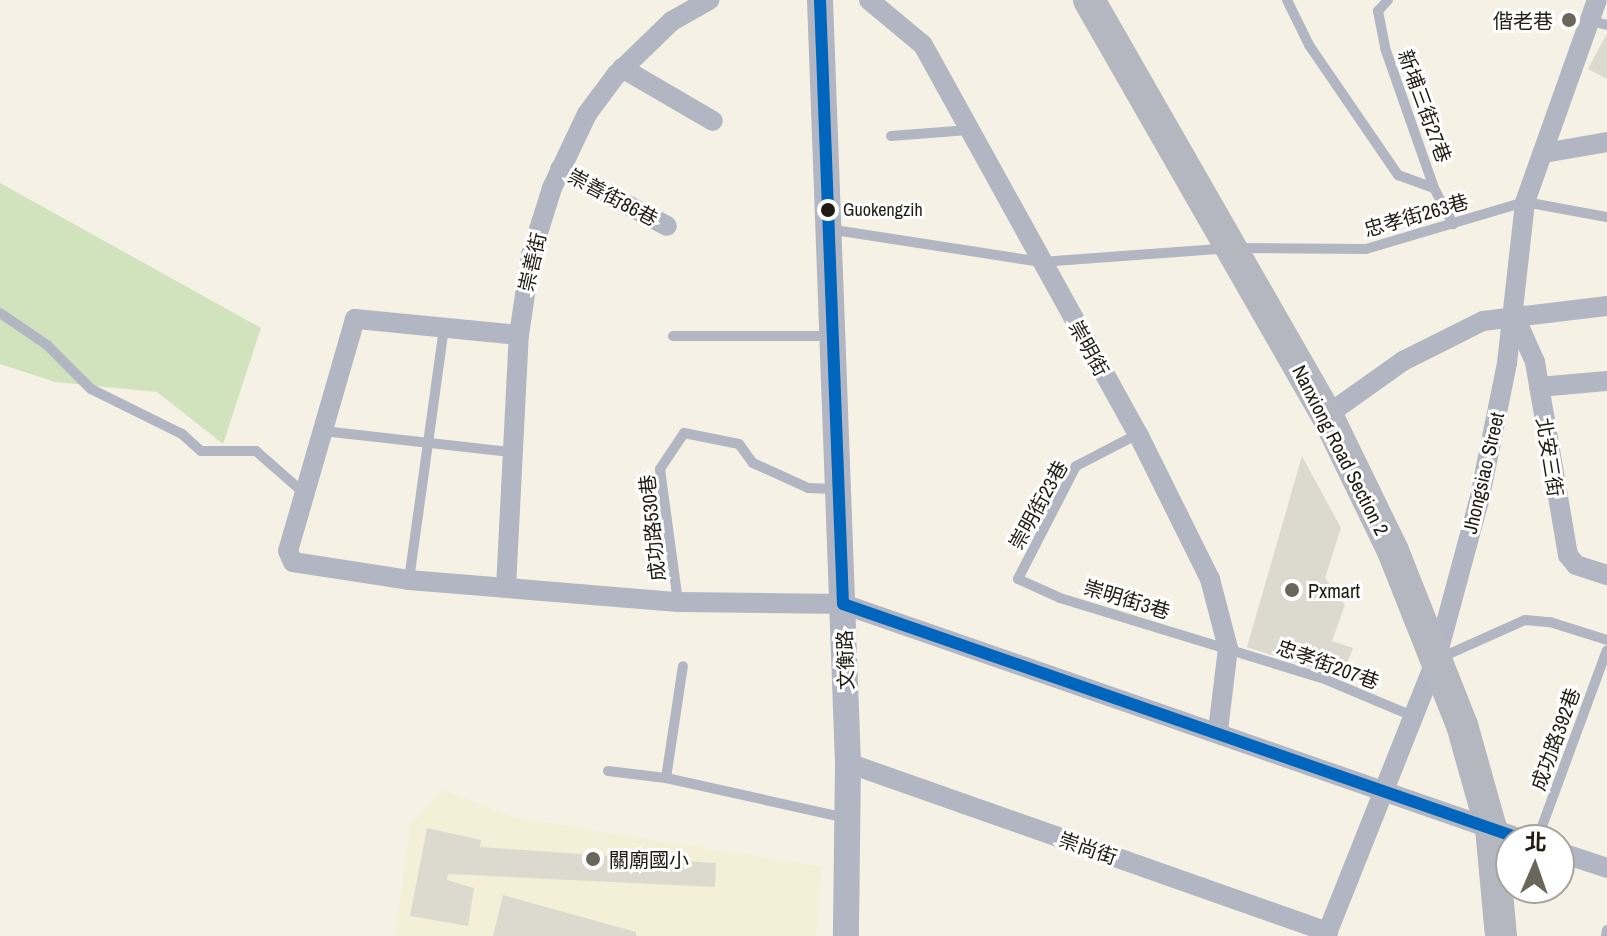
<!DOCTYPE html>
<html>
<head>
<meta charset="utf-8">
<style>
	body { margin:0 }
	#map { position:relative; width:1607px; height:936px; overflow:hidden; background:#f5f2e5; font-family:"Archivo Narrow","Noto Sans TC",sans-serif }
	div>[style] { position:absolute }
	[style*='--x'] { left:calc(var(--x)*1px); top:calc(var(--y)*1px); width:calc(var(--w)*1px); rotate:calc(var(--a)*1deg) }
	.built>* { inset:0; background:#f4f0d8 }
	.green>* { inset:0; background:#d1e3bd }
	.building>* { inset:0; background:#dcdacf }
	.service>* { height:10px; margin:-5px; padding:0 5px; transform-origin:5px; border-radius:5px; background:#b2b6c3 }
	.minor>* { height:20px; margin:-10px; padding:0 10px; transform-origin:10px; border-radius:10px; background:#b2b6c3 }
	.tertiary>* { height:26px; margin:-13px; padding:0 13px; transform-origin:13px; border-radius:13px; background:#b2b6c3 }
	.primary>* { height:32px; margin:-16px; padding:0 16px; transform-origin:16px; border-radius:16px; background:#b4b6c0 }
	.bus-1>* { height:12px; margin:-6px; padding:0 6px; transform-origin:6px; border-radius:6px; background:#0065bd }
	.dots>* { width:22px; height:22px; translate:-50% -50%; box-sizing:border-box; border:4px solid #fff; border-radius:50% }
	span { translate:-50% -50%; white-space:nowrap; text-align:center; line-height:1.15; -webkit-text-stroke:6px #fff; paint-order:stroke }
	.bus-label { font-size:18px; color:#1e1c13 }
	.left { translate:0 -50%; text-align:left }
	.poi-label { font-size:20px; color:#1e1c13 }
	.right { translate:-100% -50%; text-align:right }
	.street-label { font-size:20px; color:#1e1c13 }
	.north { position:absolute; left:1495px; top:824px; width:80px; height:80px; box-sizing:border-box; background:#fff; border:2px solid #a5a4a1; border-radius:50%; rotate:2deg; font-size:22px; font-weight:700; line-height:32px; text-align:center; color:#1e1c13 }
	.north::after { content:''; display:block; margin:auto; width:28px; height:36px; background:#69675c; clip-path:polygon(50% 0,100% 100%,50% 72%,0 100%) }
</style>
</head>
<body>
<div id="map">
	<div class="built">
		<i style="clip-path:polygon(444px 790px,513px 817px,822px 867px,816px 936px,395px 936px,410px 825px)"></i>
	</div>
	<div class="green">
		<i style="clip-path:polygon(0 183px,261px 328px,223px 444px,157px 392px,55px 382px,0 364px)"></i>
	</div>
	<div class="building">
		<i style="clip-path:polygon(1607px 33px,1607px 79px,1588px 69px)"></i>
		<i style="clip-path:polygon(1302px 456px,1341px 528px,1325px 578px,1345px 605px,1332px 641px,1353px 648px,1342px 678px,1247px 647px)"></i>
		<i style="clip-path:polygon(427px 828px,481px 840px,480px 847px,716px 863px,715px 887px,448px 874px,447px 880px,474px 888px,468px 926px,410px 916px)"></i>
		<i style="clip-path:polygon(503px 895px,636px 932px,636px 936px,493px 936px)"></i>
	</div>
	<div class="service">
		<i style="--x:1287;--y:0;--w:50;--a:63.9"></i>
		<i style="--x:1309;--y:45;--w:158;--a:55.6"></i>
		<i style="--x:1398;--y:175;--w:38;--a:20"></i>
		<i style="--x:1388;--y:0;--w:15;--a:132"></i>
		<i style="--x:1378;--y:11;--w:38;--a:79"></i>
		<i style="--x:1385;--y:48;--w:148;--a:70.7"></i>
		<i style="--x:1434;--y:188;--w:41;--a:62.2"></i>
		<i style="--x:1591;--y:21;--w:16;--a:14"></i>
		<i style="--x:891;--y:136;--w:78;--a:-4.4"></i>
		<i style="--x:828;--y:229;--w:216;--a:8.8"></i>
		<i style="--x:1041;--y:262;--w:191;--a:-4.2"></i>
		<i style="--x:1231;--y:248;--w:135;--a:0.4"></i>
		<i style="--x:1366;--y:249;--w:166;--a:-16.5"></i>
		<i style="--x:1525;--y:202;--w:83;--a:10.4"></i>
		<i style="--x:0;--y:313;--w:57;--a:34.2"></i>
		<i style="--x:47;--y:345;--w:62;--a:45"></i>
		<i style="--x:91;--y:389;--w:102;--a:26.3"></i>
		<i style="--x:182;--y:434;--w:25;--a:42"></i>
		<i style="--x:201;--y:451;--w:55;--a:0"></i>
		<i style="--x:256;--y:451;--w:64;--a:41.2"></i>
		<i style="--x:673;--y:336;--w:156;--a:0"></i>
		<i style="--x:323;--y:431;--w:189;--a:6.4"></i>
		<i style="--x:1138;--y:434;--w:70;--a:152.7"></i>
		<i style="--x:1076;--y:466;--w:127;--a:117.2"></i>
		<i style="--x:1018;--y:579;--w:46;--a:24.3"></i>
		<i style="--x:1060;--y:598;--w:274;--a:17"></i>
		<i style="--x:1322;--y:678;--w:101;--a:22.8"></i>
		<i style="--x:409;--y:580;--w:255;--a:-82.1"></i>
		<i style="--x:678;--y:602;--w:134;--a:-97.7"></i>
		<i style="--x:660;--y:469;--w:43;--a:-56.3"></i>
		<i style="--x:684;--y:433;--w:56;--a:11.3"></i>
		<i style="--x:739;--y:444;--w:24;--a:54"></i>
		<i style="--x:753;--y:463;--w:60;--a:24.4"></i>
		<i style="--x:808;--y:488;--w:28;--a:2"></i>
		<i style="--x:1440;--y:658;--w:93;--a:-24.1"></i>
		<i style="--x:1525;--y:620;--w:25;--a:5"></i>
		<i style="--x:1550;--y:622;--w:60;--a:17.5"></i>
		<i style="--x:608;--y:771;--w:58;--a:6.9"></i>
		<i style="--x:666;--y:778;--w:184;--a:12.5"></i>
		<i style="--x:666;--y:778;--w:113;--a:-81.4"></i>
		<i style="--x:1537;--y:840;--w:202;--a:-69.8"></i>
		<i style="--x:1606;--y:936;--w:6;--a:-81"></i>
	</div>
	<div class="minor">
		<i style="--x:869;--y:0;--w:70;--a:39.8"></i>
		<i style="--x:923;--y:45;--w:444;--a:61.1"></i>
		<i style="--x:1138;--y:434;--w:162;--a:63.6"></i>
		<i style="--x:1210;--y:579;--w:71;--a:75.4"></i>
		<i style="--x:1228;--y:648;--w:84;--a:96.9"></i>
		<i style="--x:622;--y:68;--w:105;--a:30.2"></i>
		<i style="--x:1544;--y:153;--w:64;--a:-9.9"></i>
		<i style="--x:560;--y:169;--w:121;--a:28"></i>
		<i style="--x:1515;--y:317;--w:49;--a:66"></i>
		<i style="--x:1535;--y:362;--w:196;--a:80.3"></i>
		<i style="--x:1568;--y:555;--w:13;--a:51"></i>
		<i style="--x:1576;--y:565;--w:33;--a:18"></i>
		<i style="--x:519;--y:335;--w:165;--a:-174.4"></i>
		<i style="--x:355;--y:319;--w:241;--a:106.1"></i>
		<i style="--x:288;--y:551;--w:12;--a:66"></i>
		<i style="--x:293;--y:562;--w:117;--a:8.8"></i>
		<i style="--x:409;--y:580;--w:270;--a:4.7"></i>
		<i style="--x:678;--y:602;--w:165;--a:0.7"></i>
		<i style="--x:843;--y:604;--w:721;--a:19.11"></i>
		<i style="--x:1539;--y:387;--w:68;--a:-5"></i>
		<i style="--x:1327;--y:415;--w:93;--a:-35.4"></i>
		<i style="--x:1403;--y:361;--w:89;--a:-26.6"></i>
		<i style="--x:1483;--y:321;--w:125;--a:-6.9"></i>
		<i style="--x:506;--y:588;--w:253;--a:-87.1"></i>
		<i style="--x:519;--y:335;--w:81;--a:-81.5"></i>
		<i style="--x:531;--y:255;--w:70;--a:-72.6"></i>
		<i style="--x:552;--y:188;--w:82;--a:-64.7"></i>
		<i style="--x:587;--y:114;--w:49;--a:-53.4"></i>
		<i style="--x:616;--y:75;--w:78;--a:-44"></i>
		<i style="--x:672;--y:21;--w:43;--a:-29.6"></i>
		<i style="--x:848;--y:763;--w:509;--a:19.4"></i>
		<i style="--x:1559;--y:852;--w:51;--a:18.4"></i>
		<i style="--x:1326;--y:936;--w:297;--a:-68.3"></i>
		<i style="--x:1436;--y:660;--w:165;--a:-74.9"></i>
		<i style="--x:1479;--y:501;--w:141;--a:-78.5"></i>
		<i style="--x:1507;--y:363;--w:162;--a:-83.6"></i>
		<i style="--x:1525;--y:202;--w:214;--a:-70.4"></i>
	</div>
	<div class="tertiary">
		<i style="--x:820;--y:0;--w:764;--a:87.9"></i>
		<i style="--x:848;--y:763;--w:173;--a:90.7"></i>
	</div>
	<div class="primary">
		<i style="--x:1089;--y:0;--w:478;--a:60.2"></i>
		<i style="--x:1327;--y:415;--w:151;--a:64.1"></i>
		<i style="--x:1393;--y:551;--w:187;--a:68.4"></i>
		<i style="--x:1462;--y:725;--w:107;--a:74.3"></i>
		<i style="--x:1491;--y:828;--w:108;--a:84.7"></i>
	</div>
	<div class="bus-1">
		<i style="--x:820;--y:0;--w:604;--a:87.82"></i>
		<i style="--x:843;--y:604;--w:721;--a:19.11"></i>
	</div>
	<div class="dots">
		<i style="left:1569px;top:20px;background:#69675c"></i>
		<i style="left:828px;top:210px;background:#1e1c13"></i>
		<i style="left:1292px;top:590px;background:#69675c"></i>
		<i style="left:593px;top:859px;background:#69675c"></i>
	</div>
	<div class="bus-label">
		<span class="left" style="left:843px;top:210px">Guokengzih</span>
	</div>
	<div class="poi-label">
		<span class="right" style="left:1553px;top:20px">偕老巷</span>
		<span class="left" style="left:1308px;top:590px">Pxmart</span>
		<span class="left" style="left:609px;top:859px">關廟國小</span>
	</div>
	<div class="street-label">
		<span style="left:1425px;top:106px;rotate:70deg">新埔三街27巷</span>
		<span style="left:613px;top:197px;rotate:28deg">崇善街86巷</span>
		<span style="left:1416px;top:215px;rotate:-16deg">忠孝街263巷</span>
		<span style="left:532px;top:262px;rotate:-77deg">崇善街</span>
		<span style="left:1089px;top:348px;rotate:61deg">崇明街</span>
		<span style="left:1341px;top:450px;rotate:63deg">Nanxiong Road Section 2</span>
		<span style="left:1550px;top:457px;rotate:81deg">北安三街</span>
		<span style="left:1483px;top:473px;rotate:-77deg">Jhongsiao Street</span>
		<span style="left:1038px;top:505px;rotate:-61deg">崇明街23巷</span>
		<span style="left:652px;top:528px;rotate:-96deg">成功路530巷</span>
		<span style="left:1127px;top:599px;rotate:17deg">崇明街3巷</span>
		<span style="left:845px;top:660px;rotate:-92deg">文衡路</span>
		<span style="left:1328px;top:664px;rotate:20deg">忠孝街207巷</span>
		<span style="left:1555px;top:739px;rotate:-70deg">成功路392巷</span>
		<span style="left:1088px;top:848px;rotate:19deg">崇尚街</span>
	</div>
	<div class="north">北</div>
</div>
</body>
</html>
